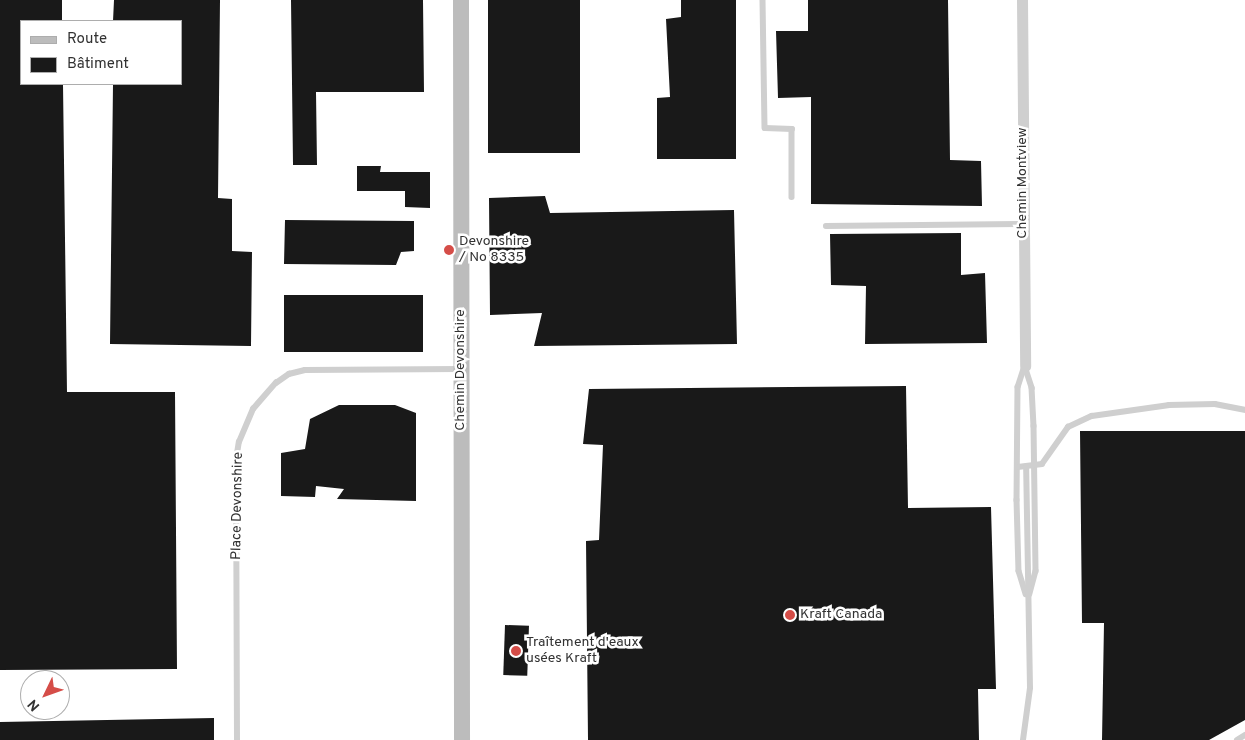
<!DOCTYPE html>
<html>
<head>
<meta charset="utf-8">
<style>
	body { margin:0 }
	#map { position:relative; width:1245px; height:740px; overflow:hidden; background:#fff; font-family:Overpass,sans-serif }
	div>[style] { position:absolute }
	[style*='--x'] { left:calc(var(--x)*1px); top:calc(var(--y)*1px); width:calc(var(--w)*1px); rotate:calc(var(--a)*1deg) }
	.building>* { inset:0; background:#191919; transform-origin:0 0 }
	.lane>* { height:5.5px; margin:-2.75px; padding:0 2.75px; transform-origin:2.75px; border-radius:2.75px; background:#cfcfcf }
	.street>* { height:11px; margin:-5.5px; padding:0 5.5px; transform-origin:5.5px; border-radius:5.5px; background:#cfcfcf }
	.secondary>* { height:16px; margin:-8px; padding:0 8px; transform-origin:8px; border-radius:8px; background:#bcbcbc }
	.dots>* { width:14px; height:14px; translate:-50% -50%; box-sizing:border-box; border:2px solid #fff; border-radius:50% }
	span { translate:-50% -50%; white-space:nowrap; text-align:center; line-height:1.15; -webkit-text-stroke:5px #fff; paint-order:stroke }
	.street-label { font-size:14px; color:#323232 }
	.poi-label { font-size:14px; color:#323232 }
	.left { translate:0 -50%; text-align:left }
	.legend { position:absolute; left:20px; top:20px; width:162px; height:65px; box-sizing:border-box; background:#fff; border:1px solid #adadad; margin:0; padding:6px 9px; list-style:none; font-size:15px; color:#323232 }
	.legend li { display:flex; align-items:center; gap:10px; height:25px }
	.legend b { width:25px; border:1px solid #adadad }
	.north { position:absolute; left:20px; top:670px; width:50px; height:50px; box-sizing:border-box; background:#fff; border:1px solid #adadad; border-radius:50%; rotate:228deg; font-size:14px; font-weight:700; line-height:20px; text-align:center; color:#323232 }
	.north::after { content:''; display:block; margin:auto; width:18px; height:22px; background:#d54d48; clip-path:polygon(50% 0,100% 100%,50% 72%,0 100%) }
</style>
</head>
<body>
<div id="map">
	<div class="building">
		<i style="clip-path:polygon(0 0,62px 0,62px 21px,21px 21px,21px 84px,63px 84px,67px 392px,175px 392px,177px 669px,0 670px)"></i>
		<i style="clip-path:polygon(114px 0,220px 0,218px 198px,232px 199px,232px 251px,252px 252px,251px 346px,110px 344px,113px 84px,181px 84px,181px 21px,113px 21px)"></i>
		<i style="clip-path:polygon(291px 0,423px 0,424px 92px,316px 92px,317px 165px,293px 165px)"></i>
		<i style="left:488px;top:0;width:92px;height:153px"></i>
		<i style="clip-path:polygon(681px 0,736px 0,736px 159px,657px 159px,657px 98px,670px 97px,666px 19px,681px 17px)"></i>
		<i style="clip-path:polygon(808px 0,948px 0,950px 160px,981px 161px,982px 206px,811px 204px,811px 97px,778px 98px,776px 31px,808px 31px)"></i>
		<i style="clip-path:polygon(357px 166px,381px 166px,380px 172px,430px 172px,430px 208px,405px 207px,405px 191px,357px 191px)"></i>
		<i style="clip-path:polygon(545px 196px,550px 213px,734px 210px,737px 344px,534px 346px,542px 313px,490px 315px,489px 198px)"></i>
		<i style="clip-path:polygon(285px 220px,414px 221px,414px 251px,401px 252px,396px 265px,284px 264px)"></i>
		<i style="clip-path:polygon(961px 233px,961px 275px,985px 273px,987px 343px,865px 344px,866px 286px,831px 285px,830px 234px)"></i>
		<i style="left:423px;top:295px;width:57px;height:139px;rotate:90deg"></i>
		<i style="clip-path:polygon(906px 386px,908px 508px,991px 507px,996px 689px,978px 689px,979px 740px,588px 740px,586px 541px,599px 540px,603px 445px,583px 444px,589px 389px)"></i>
		<i style="clip-path:polygon(339px 405px,395px 405px,416px 413px,416px 501px,337px 499px,344px 489px,316px 486px,315px 497px,281px 496px,281px 453px,305px 449px,310px 419px)"></i>
		<i style="clip-path:polygon(1080px 431px,1245px 431px,1245px 720px,1209px 740px,1102px 740px,1104px 623px,1082px 623px)"></i>
		<i style="left:505px;top:625px;width:24px;height:50px;rotate:2deg"></i>
		<i style="clip-path:polygon(214px 718px,214px 740px,0 740px,0 722px)"></i>
	</div>
	<div class="lane">
		<i style="--x:763;--y:0;--w:128;--a:89.1"></i>
		<i style="--x:765;--y:128;--w:27;--a:2"></i>
		<i style="--x:792;--y:129;--w:68;--a:90"></i>
		<i style="--x:826;--y:226;--w:198;--a:-0.6"></i>
		<i style="--x:1025;--y:366;--w:23;--a:72"></i>
		<i style="--x:1032;--y:388;--w:38;--a:87"></i>
		<i style="--x:1034;--y:426;--w:145;--a:89.2"></i>
		<i style="--x:1036;--y:571;--w:24;--a:105"></i>
		<i style="--x:1025;--y:366;--w:22;--a:108"></i>
		<i style="--x:1018;--y:387;--w:113;--a:90.5"></i>
		<i style="--x:1017;--y:500;--w:71;--a:88.4"></i>
		<i style="--x:1019;--y:571;--w:24;--a:73"></i>
		<i style="--x:1018;--y:467;--w:24;--a:-7"></i>
		<i style="--x:1042;--y:464;--w:45;--a:-54.9"></i>
		<i style="--x:1068;--y:427;--w:26;--a:-25"></i>
		<i style="--x:1092;--y:416;--w:78;--a:-8.1"></i>
		<i style="--x:1169;--y:405;--w:46;--a:-1.2"></i>
		<i style="--x:1215;--y:404;--w:31;--a:11"></i>
		<i style="--x:237;--y:740;--w:280;--a:-90.2"></i>
		<i style="--x:236;--y:460;--w:18;--a:-81"></i>
		<i style="--x:239;--y:442;--w:36;--a:-67"></i>
		<i style="--x:253;--y:409;--w:35;--a:-49"></i>
		<i style="--x:276;--y:383;--w:16;--a:-35"></i>
		<i style="--x:289;--y:374;--w:16;--a:-14"></i>
		<i style="--x:305;--y:370;--w:154;--a:-0.4"></i>
		<i style="--x:1023;--y:740;--w:52;--a:-82.3"></i>
		<i style="--x:1030;--y:688;--w:221;--a:-91"></i>
		<i style="--x:1237;--y:740;--w:9;--a:-32"></i>
	</div>
	<div class="street">
		<i style="--x:1022;--y:0;--w:366;--a:89.5"></i>
	</div>
	<div class="secondary">
		<i style="--x:461;--y:0;--w:740;--a:89.92"></i>
	</div>
	<div class="dots">
		<i style="left:449px;top:250px;background:#d54d48"></i>
		<i style="left:790px;top:615px;background:#d54d48"></i>
		<i style="left:516px;top:651px;background:#d54d48"></i>
	</div>
	<div class="street-label">
		<span style="left:1023px;top:183px;rotate:-90deg">Chemin Montview</span>
		<span style="left:461px;top:370px;rotate:-90deg">Chemin Devonshire</span>
		<span style="left:238px;top:506px;rotate:-89deg">Place Devonshire</span>
	</div>
	<div class="poi-label">
		<span class="left" style="left:459px;top:250px">Devonshire<br>/ No 8335</span>
		<span class="left" style="left:800px;top:615px">Kraft Canada</span>
		<span class="left" style="left:526px;top:651px">Traîtement d'eaux<br>usées Kraft</span>
	</div>
	<ul class="legend">
	<li><b style="height:6px;background:#bcbcbc"></b>Route</li>
	<li><b style="height:14px;background:#191919"></b>Bâtiment</li>
	</ul>
	<div class="north">N</div>
</div>
</body>
</html>
